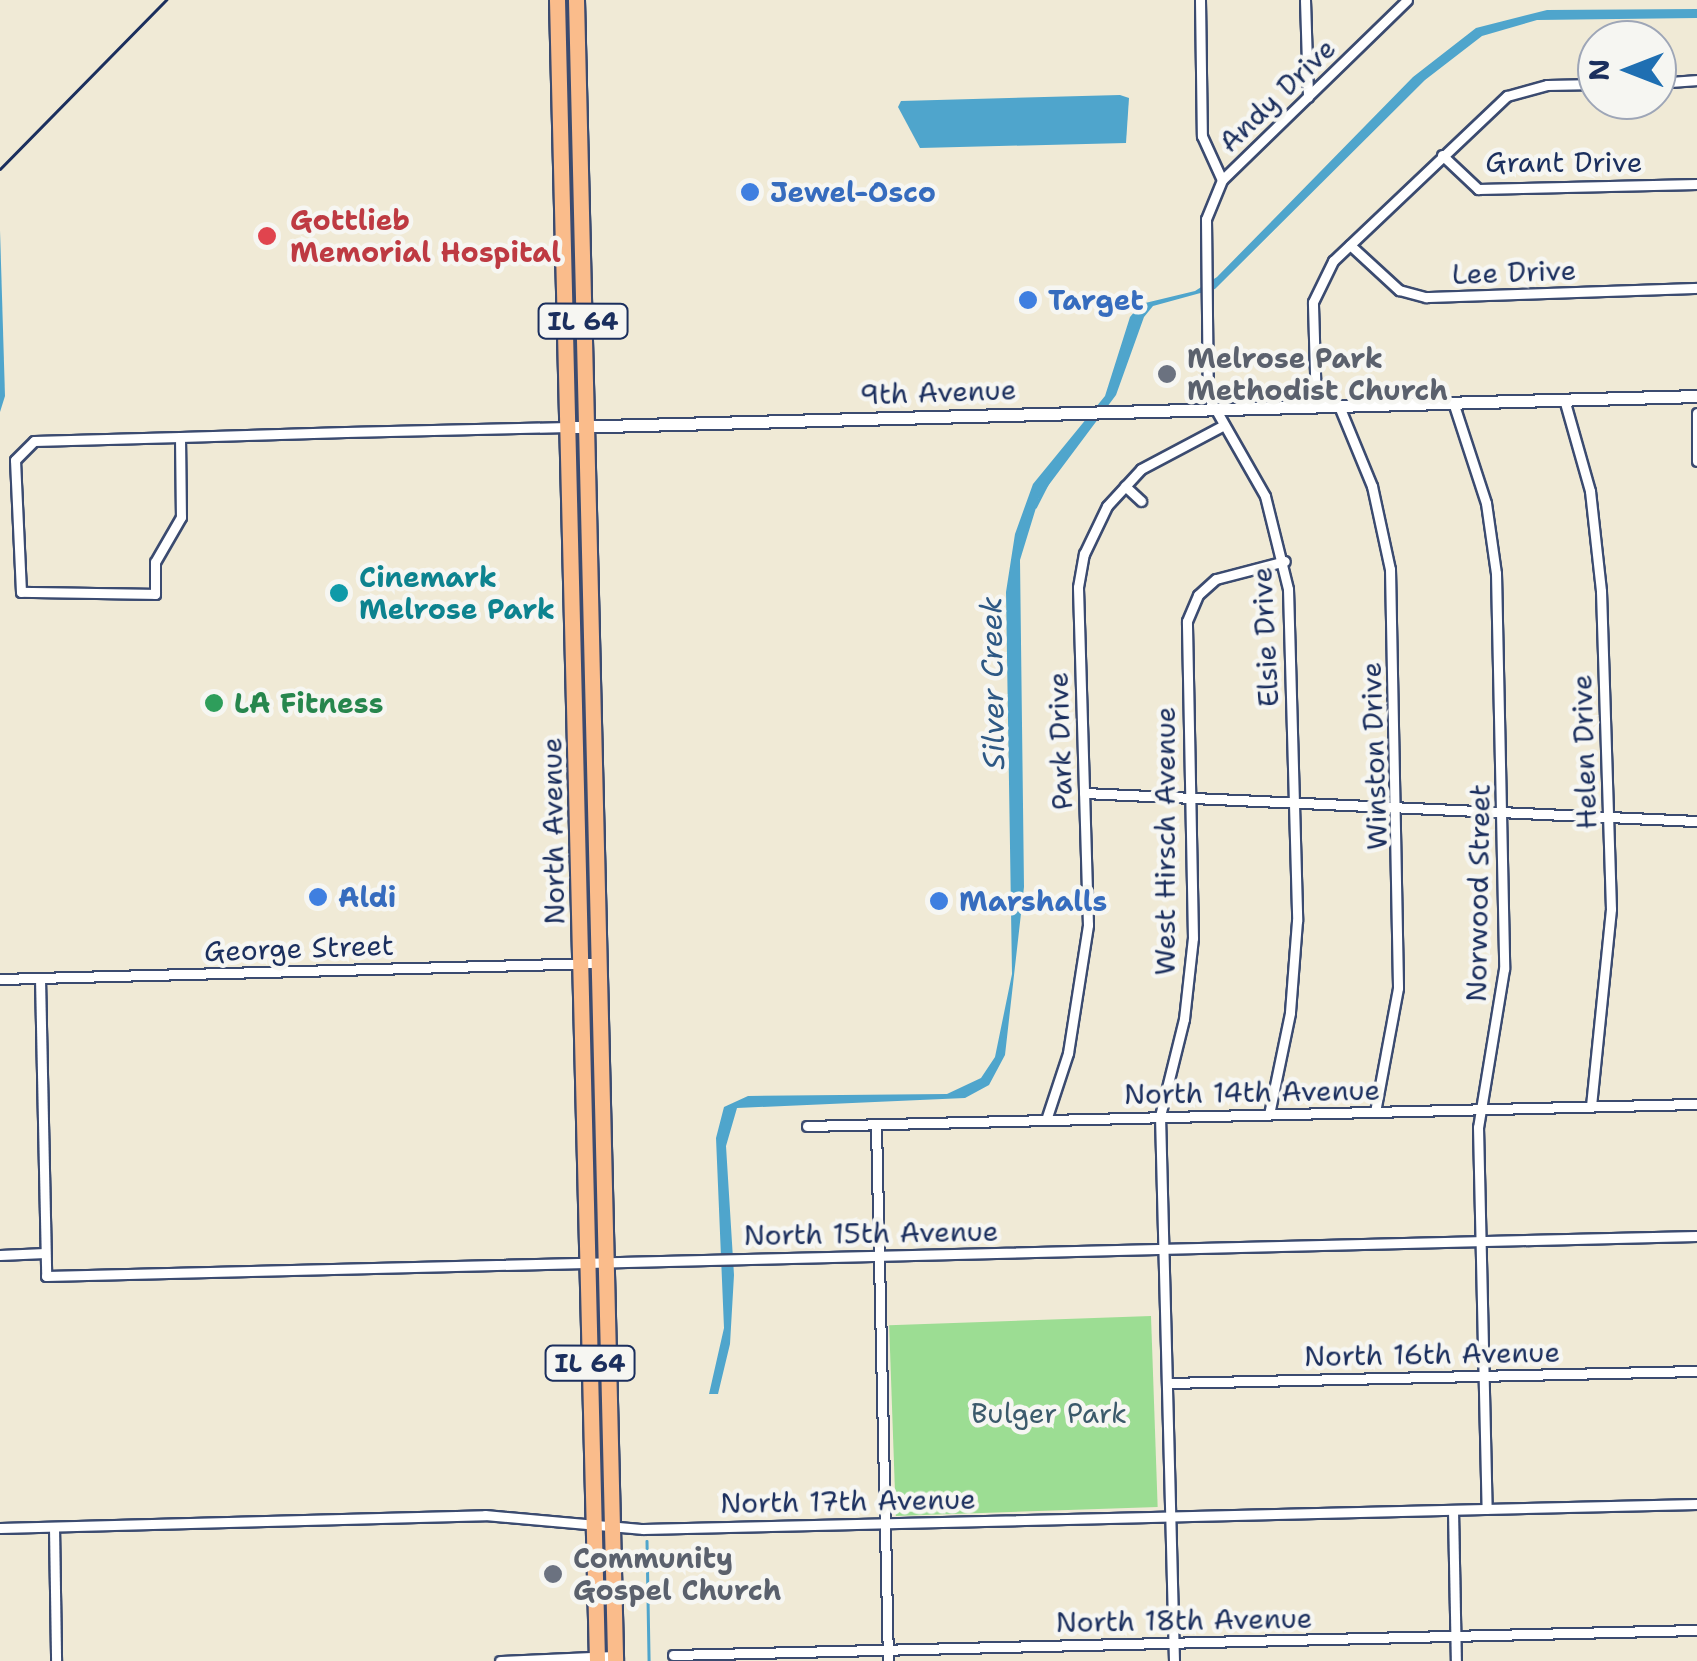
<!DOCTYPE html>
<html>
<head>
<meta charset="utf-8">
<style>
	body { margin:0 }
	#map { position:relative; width:1697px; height:1661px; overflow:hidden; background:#f0ead6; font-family:"Shantell Sans",sans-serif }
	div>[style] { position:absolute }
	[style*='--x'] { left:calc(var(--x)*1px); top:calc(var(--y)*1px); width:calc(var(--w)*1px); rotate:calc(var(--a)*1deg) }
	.green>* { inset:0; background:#9cdd93; transform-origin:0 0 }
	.water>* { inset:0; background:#4fa5cc }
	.stream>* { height:2.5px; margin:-1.25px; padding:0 1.25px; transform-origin:1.25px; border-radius:1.25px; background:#4fa5cc }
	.roads { filter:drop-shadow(2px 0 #3b4b70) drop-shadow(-2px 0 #3b4b70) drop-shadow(0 2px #3b4b70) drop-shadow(0 -2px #3b4b70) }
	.minor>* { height:9px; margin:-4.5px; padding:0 4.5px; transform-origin:4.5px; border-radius:4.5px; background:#fff }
	.tertiary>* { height:11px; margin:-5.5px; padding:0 5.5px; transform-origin:5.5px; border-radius:5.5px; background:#fff }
	.primary>* { height:15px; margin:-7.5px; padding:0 7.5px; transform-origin:7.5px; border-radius:7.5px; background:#fabc8b }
	.rail>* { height:2.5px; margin:-1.25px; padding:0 1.25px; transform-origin:1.25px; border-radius:1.25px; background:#1b2f5e }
	.dots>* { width:28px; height:28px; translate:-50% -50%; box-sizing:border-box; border:5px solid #f6f6f2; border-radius:50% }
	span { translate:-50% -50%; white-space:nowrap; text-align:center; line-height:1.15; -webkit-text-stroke:9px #f6f6f2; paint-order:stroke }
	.shield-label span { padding:2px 8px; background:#f6f6f2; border:2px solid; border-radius:8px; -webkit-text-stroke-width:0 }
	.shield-label { font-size:25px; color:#1b2f5e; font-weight:700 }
	.street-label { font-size:28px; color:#1b2f5e }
	.shop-label { font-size:28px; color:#366cbe; font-weight:700 }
	.left { translate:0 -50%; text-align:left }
	.health-label { font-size:28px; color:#be3a42; font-weight:700 }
	.worship-label { font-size:28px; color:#5b616d; font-weight:700 }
	.culture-label { font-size:28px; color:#0d838f; font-weight:700 }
	.leisure-label { font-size:28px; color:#27864d; font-weight:700 }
	.park-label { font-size:28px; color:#3b5a6b }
	.water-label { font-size:30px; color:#2d5884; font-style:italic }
	.north { position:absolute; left:1577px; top:20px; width:100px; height:100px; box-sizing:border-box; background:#f6f6f2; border:2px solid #9ea6b7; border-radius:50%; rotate:270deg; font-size:28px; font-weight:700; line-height:40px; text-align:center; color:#1b2f5e }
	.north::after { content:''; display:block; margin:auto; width:35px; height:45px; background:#1f6fb2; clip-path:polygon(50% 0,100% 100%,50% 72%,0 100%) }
</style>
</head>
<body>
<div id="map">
	<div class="green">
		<i style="left:1151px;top:1316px;width:191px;height:262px;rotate:88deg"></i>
	</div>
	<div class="water">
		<i style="clip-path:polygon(1697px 9px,1697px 18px,1537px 20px,1482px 36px,1425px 80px,1215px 289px,1153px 306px,1144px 317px,1116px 395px,1039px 498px,1020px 560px,1024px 887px,1005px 1055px,989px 1085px,965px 1098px,737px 1108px,726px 1146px,734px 1275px,730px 1344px,718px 1394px,709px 1394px,724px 1328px,716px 1138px,724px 1107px,748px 1096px,947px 1094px,981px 1078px,995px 1057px,1012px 974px,1006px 592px,1015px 534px,1033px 484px,1105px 396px,1130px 317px,1141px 304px,1195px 291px,1217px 277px,1413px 77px,1476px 28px,1547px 10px)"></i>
		<i style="clip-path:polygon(1120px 95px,1129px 98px,1126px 143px,920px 148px,898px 107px,901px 101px)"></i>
		<i style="clip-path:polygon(0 230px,5px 396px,0 412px)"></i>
	</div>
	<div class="stream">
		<i style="--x:1035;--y:507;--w:33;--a:-63"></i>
		<i style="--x:647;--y:1541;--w:120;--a:89"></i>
	</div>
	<div class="roads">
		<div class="minor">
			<i style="--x:1200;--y:0;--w:136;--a:89.2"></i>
			<i style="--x:1202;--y:136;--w:48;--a:65.6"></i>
			<i style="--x:1222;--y:180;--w:42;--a:112.3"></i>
			<i style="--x:1206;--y:219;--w:177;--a:89.4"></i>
			<i style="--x:1208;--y:396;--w:115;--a:60.3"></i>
			<i style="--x:1265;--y:496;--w:96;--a:76.1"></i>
			<i style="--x:1288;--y:589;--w:332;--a:88.4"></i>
			<i style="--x:1297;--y:921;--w:92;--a:94.4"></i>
			<i style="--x:1290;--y:1013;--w:103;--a:101.7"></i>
			<i style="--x:1305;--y:0;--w:97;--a:88.2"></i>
			<i style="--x:1657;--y:83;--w:40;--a:-4.3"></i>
			<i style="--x:1442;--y:155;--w:50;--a:43.4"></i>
			<i style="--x:1478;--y:189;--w:219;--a:-1.3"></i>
			<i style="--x:1222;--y:180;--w:258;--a:-44.2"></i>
			<i style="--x:1350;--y:245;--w:67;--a:42.6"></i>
			<i style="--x:1399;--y:290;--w:28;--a:15"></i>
			<i style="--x:1426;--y:297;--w:271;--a:-1.9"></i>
			<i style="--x:1564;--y:399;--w:96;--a:74.2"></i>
			<i style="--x:1590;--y:491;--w:101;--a:83.7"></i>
			<i style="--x:1601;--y:591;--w:318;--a:88.2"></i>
			<i style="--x:1611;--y:909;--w:198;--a:95.8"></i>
			<i style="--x:1453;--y:402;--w:106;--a:71.9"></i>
			<i style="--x:1486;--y:503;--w:71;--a:81.9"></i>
			<i style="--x:1496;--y:573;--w:396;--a:88.8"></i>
			<i style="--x:1504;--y:969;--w:160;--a:99.3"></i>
			<i style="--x:1478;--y:1127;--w:382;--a:88.7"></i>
			<i style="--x:1316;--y:406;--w:104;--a:-91.7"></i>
			<i style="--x:1313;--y:302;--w:46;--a:-64"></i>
			<i style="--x:1333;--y:261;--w:240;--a:-43.5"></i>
			<i style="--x:1507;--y:96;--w:41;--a:-15.4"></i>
			<i style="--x:1547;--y:85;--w:50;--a:-1.1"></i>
			<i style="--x:1339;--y:406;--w:87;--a:67.6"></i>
			<i style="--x:1372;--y:486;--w:85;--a:77.8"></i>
			<i style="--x:1390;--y:569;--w:419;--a:88.9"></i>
			<i style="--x:1398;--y:988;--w:126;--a:100.5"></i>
			<i style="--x:1697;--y:413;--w:48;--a:90"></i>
			<i style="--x:180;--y:437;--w:80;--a:89.3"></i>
			<i style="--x:181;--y:517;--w:52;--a:120"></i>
			<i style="--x:155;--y:562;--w:32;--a:90"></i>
			<i style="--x:155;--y:594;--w:134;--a:-179.1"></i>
			<i style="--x:21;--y:592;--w:132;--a:-92.6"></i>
			<i style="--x:15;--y:460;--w:27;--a:-45"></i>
			<i style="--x:34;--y:441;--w:146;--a:-1.6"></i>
			<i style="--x:180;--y:437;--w:166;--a:-1.7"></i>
			<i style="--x:346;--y:432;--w:222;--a:-1.3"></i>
			<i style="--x:1125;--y:486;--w:22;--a:43"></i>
			<i style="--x:1084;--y:793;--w:614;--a:2.62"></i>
			<i style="--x:40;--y:978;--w:298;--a:88.8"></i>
			<i style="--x:46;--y:1276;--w:1651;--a:-1.39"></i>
			<i style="--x:0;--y:979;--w:599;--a:-1.53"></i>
			<i style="--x:1046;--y:1120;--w:71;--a:-71.8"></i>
			<i style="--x:1068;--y:1053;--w:130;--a:-81.1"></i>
			<i style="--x:1088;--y:925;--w:338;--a:-91.7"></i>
			<i style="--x:1078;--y:587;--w:34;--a:-80"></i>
			<i style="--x:1084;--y:554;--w:53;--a:-64.4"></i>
			<i style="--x:1107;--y:506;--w:50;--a:-47.4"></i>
			<i style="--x:1141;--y:469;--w:94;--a:-27.9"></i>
			<i style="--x:876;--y:1125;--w:536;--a:88.72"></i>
			<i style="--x:807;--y:1126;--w:890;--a:-1.42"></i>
			<i style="--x:0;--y:1255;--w:45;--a:-2.5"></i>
			<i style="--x:1168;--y:1383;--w:529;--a:-1.3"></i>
			<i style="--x:1453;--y:1510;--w:151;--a:88.9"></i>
			<i style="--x:54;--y:1527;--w:134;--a:89.1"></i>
			<i style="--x:0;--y:1528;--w:485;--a:-1.5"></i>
			<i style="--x:485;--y:1515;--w:159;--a:5.1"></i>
			<i style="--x:643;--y:1529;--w:1054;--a:-1.36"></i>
			<i style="--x:673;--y:1655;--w:1024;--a:-1.4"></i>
			<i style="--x:500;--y:1661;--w:115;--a:-2.5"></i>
			<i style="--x:1174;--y:1661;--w:545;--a:-91.47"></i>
			<i style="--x:1160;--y:1116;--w:100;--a:-76.1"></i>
			<i style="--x:1184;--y:1019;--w:81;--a:-83.7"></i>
			<i style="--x:1193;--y:938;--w:317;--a:-91.1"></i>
			<i style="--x:1187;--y:621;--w:28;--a:-67"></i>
			<i style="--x:1198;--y:595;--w:24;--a:-42"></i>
			<i style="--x:1216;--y:579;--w:71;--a:-14.6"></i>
		</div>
		<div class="tertiary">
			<i style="--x:568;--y:427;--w:1129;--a:-1.57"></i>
		</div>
		<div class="primary">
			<i style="--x:557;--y:0;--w:1661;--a:88.62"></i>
			<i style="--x:576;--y:0;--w:1661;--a:88.65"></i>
		</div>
	</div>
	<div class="rail">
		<i style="--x:0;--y:169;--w:237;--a:-45.5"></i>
	</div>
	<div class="dots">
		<i style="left:750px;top:192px;background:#3f7fe0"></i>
		<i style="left:267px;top:236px;background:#e0444e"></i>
		<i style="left:1028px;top:300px;background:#3f7fe0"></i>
		<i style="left:1167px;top:374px;background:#6b7280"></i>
		<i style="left:339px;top:593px;background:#0f9aa8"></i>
		<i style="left:214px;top:703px;background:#2e9e5b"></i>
		<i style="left:318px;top:897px;background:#3f7fe0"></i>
		<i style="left:939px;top:901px;background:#3f7fe0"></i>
		<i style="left:553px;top:1574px;background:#6b7280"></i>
	</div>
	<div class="shield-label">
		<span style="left:583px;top:321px">IL 64</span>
		<span style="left:590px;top:1363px">IL 64</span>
	</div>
	<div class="street-label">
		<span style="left:1277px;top:95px;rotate:-44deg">Andy Drive</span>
		<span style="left:1564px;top:162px">Grant Drive</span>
		<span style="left:1514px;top:272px;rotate:-2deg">Lee Drive</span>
		<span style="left:938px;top:392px;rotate:-2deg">9th Avenue</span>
		<span style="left:1265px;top:637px;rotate:-93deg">Elsie Drive</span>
		<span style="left:1060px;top:741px;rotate:-92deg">Park Drive</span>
		<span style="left:1584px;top:752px;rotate:-92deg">Helen Drive</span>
		<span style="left:1374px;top:756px;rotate:-92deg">Winston Drive</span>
		<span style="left:553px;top:831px;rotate:-91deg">North Avenue</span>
		<span style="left:1165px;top:841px;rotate:-90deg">West Hirsch Avenue</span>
		<span style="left:1478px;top:893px;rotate:-89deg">Norwood Street</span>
		<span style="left:299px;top:948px;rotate:-2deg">George Street</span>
		<span style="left:1252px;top:1092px;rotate:-1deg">North 14th Avenue</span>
		<span style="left:871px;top:1233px;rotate:-1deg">North 15th Avenue</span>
		<span style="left:1432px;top:1354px;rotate:-1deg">North 16th Avenue</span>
		<span style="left:848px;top:1501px;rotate:-1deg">North 17th Avenue</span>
		<span style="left:1184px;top:1620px;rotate:-1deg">North 18th Avenue</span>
	</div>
	<div class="shop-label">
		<span class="left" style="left:770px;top:192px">Jewel-Osco</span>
		<span class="left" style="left:1048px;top:300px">Target</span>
		<span class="left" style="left:338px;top:897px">Aldi</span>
		<span class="left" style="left:959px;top:901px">Marshalls</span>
	</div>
	<div class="health-label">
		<span class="left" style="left:290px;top:236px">Gottlieb<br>Memorial Hospital</span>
	</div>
	<div class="worship-label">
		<span class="left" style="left:1187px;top:374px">Melrose Park<br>Methodist Church</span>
		<span class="left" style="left:573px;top:1574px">Community<br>Gospel Church</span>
	</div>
	<div class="culture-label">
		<span class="left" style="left:359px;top:593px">Cinemark<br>Melrose Park</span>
	</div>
	<div class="leisure-label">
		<span class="left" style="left:234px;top:703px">LA Fitness</span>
	</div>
	<div class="park-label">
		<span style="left:1049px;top:1413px">Bulger Park</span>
	</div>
	<div class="water-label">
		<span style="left:993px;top:683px;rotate:-91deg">Silver Creek</span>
	</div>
	<div class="north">N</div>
</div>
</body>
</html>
